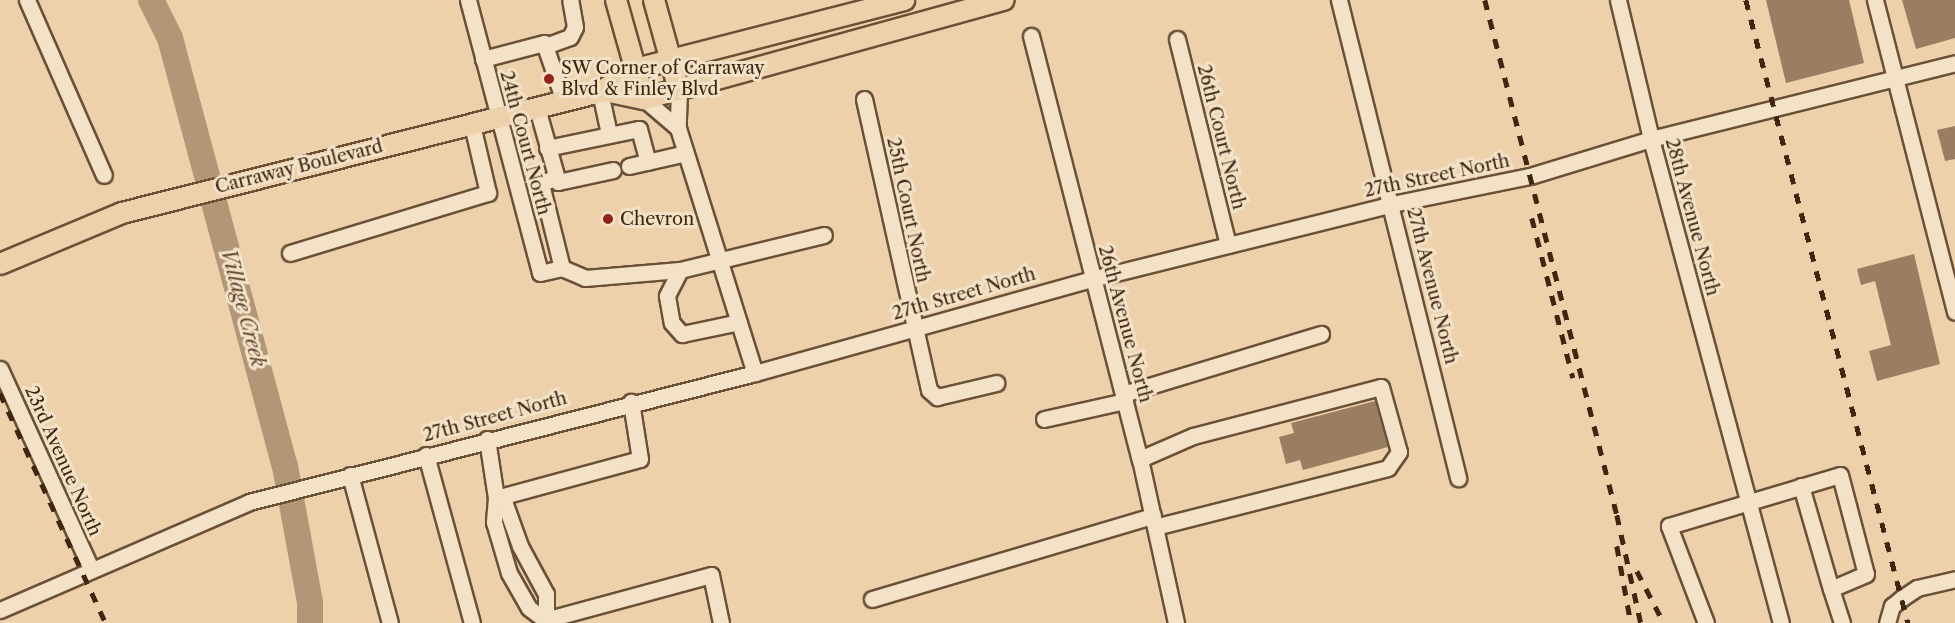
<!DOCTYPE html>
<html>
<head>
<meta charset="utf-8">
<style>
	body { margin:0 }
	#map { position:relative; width:1955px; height:623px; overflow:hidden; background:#ecd1ab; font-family:"Libre Caslon Text",serif }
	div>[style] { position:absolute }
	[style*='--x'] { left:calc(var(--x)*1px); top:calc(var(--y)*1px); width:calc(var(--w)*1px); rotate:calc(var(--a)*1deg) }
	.river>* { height:26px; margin:-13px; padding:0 13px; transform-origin:13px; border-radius:13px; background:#b29777 }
	.building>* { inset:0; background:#997e61 }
	.roads { filter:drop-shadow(2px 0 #6b5038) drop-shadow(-2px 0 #6b5038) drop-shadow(0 2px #6b5038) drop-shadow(0 -2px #6b5038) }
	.minor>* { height:15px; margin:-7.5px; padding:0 7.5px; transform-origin:7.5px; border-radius:7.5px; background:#f3e1c8 }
	.major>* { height:20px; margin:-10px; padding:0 10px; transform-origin:10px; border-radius:10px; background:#ecd1ab }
	.rail>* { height:4.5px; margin-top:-2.25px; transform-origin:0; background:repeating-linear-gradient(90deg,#402511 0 10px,transparent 0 20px) }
	.dots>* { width:16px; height:16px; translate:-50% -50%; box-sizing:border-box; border:3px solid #f3e1c8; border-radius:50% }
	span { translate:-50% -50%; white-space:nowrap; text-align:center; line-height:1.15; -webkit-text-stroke:6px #f3e1c8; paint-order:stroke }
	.poi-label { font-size:18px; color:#402511 }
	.left { translate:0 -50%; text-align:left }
	.street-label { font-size:18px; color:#402511 }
	.water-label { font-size:20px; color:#624730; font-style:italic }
</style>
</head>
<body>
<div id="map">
	<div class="river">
		<i style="--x:151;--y:0;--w:42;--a:63.4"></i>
		<i style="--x:170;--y:38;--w:443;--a:75"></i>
		<i style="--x:285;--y:466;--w:138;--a:79.6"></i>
		<i style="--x:310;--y:602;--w:21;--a:90"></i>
	</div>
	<div class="building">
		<i style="clip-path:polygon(1766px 0,1849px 0,1864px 63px,1786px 83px)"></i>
		<i style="clip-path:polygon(1902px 0,1955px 0,1955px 38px,1916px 49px)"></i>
		<i style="clip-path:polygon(1955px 126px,1955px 159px,1945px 161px,1937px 130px)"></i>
		<i style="clip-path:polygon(1914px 254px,1940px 364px,1877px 381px,1869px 351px,1891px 345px,1875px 281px,1861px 285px,1857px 269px)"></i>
		<i style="clip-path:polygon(1375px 401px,1388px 447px,1303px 470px,1300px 460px,1286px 464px,1279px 437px,1294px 433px,1291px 423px)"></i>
	</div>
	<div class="roads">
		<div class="minor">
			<i style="--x:27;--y:0;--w:191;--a:66.3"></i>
			<i style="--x:468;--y:0;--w:282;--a:75.2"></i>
			<i style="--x:540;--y:273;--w:23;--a:-13"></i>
			<i style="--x:1339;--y:0;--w:493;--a:76"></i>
			<i style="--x:1618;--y:0;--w:143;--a:76.6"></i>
			<i style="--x:1651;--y:139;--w:501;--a:74.97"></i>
			<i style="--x:1875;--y:0;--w:322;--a:75.6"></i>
			<i style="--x:1031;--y:36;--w:437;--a:75.6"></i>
			<i style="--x:1140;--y:459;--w:168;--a:77.6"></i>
			<i style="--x:1177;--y:39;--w:212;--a:76.1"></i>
			<i style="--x:548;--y:45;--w:23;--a:-20"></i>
			<i style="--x:570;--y:37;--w:11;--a:-63"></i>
			<i style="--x:575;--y:27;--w:27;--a:-100"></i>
			<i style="--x:483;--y:59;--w:63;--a:-14.7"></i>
			<i style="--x:544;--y:43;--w:61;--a:71"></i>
			<i style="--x:679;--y:90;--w:38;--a:92"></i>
			<i style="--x:678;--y:128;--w:257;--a:72.6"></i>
			<i style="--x:600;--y:92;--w:43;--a:77.9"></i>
			<i style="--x:644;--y:99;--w:45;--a:40.5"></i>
			<i style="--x:864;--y:99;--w:298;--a:77.4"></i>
			<i style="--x:929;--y:390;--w:11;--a:41"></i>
			<i style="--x:937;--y:397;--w:61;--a:-13.3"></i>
			<i style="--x:537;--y:108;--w:77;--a:74.2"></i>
			<i style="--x:558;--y:182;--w:56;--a:-12.3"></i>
			<i style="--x:547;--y:148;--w:94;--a:-11.7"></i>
			<i style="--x:639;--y:129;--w:34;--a:75"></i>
			<i style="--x:629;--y:166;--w:58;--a:-12.8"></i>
			<i style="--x:555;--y:177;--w:16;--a:153"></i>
			<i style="--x:541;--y:184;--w:87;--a:76"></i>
			<i style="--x:562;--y:268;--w:25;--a:23"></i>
			<i style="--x:585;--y:278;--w:95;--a:-4.8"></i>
			<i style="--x:680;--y:270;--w:148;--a:-13.7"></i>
			<i style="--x:290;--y:253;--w:207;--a:-16.9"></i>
			<i style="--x:488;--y:193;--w:70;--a:-103.2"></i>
			<i style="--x:680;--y:270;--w:29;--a:117"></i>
			<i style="--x:667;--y:296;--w:27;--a:80"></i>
			<i style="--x:672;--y:323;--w:15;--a:48"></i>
			<i style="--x:682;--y:334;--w:58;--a:-11.9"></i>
			<i style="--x:0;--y:369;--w:220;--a:65.5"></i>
			<i style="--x:1123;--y:394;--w:207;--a:-16.9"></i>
			<i style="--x:1044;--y:419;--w:83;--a:-12.5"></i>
			<i style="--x:487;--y:439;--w:60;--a:81.3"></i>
			<i style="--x:496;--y:498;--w:24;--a:95"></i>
			<i style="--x:494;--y:522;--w:53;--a:73.6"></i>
			<i style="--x:509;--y:573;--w:40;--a:60.3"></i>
			<i style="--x:529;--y:608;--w:20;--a:37"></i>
			<i style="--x:426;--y:455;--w:174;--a:74.7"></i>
			<i style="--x:1140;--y:459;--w:58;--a:-23.5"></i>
			<i style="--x:1193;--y:436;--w:194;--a:-14.6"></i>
			<i style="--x:1381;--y:387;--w:67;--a:74.5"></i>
			<i style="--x:1399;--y:452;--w:19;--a:125"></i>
			<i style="--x:1388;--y:468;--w:240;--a:165.8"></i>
			<i style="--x:350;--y:475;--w:153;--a:74.9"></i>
			<i style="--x:1801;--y:486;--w:107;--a:73.8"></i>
			<i style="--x:496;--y:498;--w:149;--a:-15.2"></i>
			<i style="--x:640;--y:459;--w:58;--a:-99"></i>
			<i style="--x:496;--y:498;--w:11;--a:34"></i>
			<i style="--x:505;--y:504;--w:45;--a:70.3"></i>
			<i style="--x:520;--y:546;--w:55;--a:61.6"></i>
			<i style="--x:546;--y:594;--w:29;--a:90"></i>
			<i style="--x:872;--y:599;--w:293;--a:-16.5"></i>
			<i style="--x:0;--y:610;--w:271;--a:-23.4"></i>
			<i style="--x:249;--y:502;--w:522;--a:-14.3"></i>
			<i style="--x:755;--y:373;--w:350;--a:-15.6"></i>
			<i style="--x:1092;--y:279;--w:309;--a:-14"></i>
			<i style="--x:1392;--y:204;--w:141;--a:-11.5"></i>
			<i style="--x:1530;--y:176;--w:127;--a:-17"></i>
			<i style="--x:1651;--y:139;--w:313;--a:-14"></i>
			<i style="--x:545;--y:620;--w:172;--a:-15.2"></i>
			<i style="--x:711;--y:575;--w:49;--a:78.2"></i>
			<i style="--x:1706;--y:623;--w:104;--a:-110.9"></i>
			<i style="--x:1669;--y:526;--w:178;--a:-16.6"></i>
			<i style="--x:1840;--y:475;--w:102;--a:75.3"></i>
			<i style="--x:1866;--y:574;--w:38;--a:157"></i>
			<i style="--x:1831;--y:589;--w:36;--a:72"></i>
			<i style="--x:1887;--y:623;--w:18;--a:-74"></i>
			<i style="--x:1892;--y:606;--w:13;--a:-39"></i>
			<i style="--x:1902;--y:598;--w:18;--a:-34"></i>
			<i style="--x:1917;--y:588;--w:39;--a:-13"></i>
		</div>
		<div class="major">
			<i style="--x:616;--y:0;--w:85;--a:74.3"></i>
			<i style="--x:654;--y:0;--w:93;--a:74.5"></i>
			<i style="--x:605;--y:91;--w:40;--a:12"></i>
			<i style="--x:644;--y:99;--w:373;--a:-15.4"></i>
			<i style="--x:0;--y:264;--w:132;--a:-22.7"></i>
			<i style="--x:122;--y:213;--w:493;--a:-14.2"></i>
			<i style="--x:600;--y:92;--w:43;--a:-32.6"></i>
			<i style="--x:636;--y:69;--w:277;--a:-14.4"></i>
		</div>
	</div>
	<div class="rail">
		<i style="--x:1485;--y:0;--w:532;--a:75.62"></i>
		<i style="--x:1617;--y:515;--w:111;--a:77.5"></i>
		<i style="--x:1746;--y:0;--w:644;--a:75.42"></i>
		<i style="--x:1532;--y:218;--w:165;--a:75.6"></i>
		<i style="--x:0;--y:393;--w:253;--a:65.3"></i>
		<i style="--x:1617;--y:546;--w:78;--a:79.7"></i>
		<i style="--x:1637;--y:571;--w:59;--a:62.6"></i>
	</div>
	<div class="dots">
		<i style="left:549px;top:79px;background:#8f2418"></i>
		<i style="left:608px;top:219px;background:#8f2418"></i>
	</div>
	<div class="poi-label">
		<span class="left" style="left:561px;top:79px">SW Corner of Carraway<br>Blvd &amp; Finley Blvd</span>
		<span class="left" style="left:620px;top:219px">Chevron</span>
	</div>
	<div class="street-label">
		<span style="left:1221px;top:137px;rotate:76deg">26th Court North</span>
		<span style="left:525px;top:143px;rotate:75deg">24th Court North</span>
		<span style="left:299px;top:167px;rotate:-14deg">Carraway Boulevard</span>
		<span style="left:1437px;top:176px;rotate:-12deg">27th Street North</span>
		<span style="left:908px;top:210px;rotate:78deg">25th Court North</span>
		<span style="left:1692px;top:217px;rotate:75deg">28th Avenue North</span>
		<span style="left:1432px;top:286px;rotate:76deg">27th Avenue North</span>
		<span style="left:964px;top:294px;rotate:-16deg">27th Street North</span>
		<span style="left:1125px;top:324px;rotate:75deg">26th Avenue North</span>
		<span style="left:495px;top:417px;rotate:-15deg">27th Street North</span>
		<span style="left:63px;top:461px;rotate:66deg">23rd Avenue North</span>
	</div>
	<div class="water-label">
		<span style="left:243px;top:308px;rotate:75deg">Village Creek</span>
	</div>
</div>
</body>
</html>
